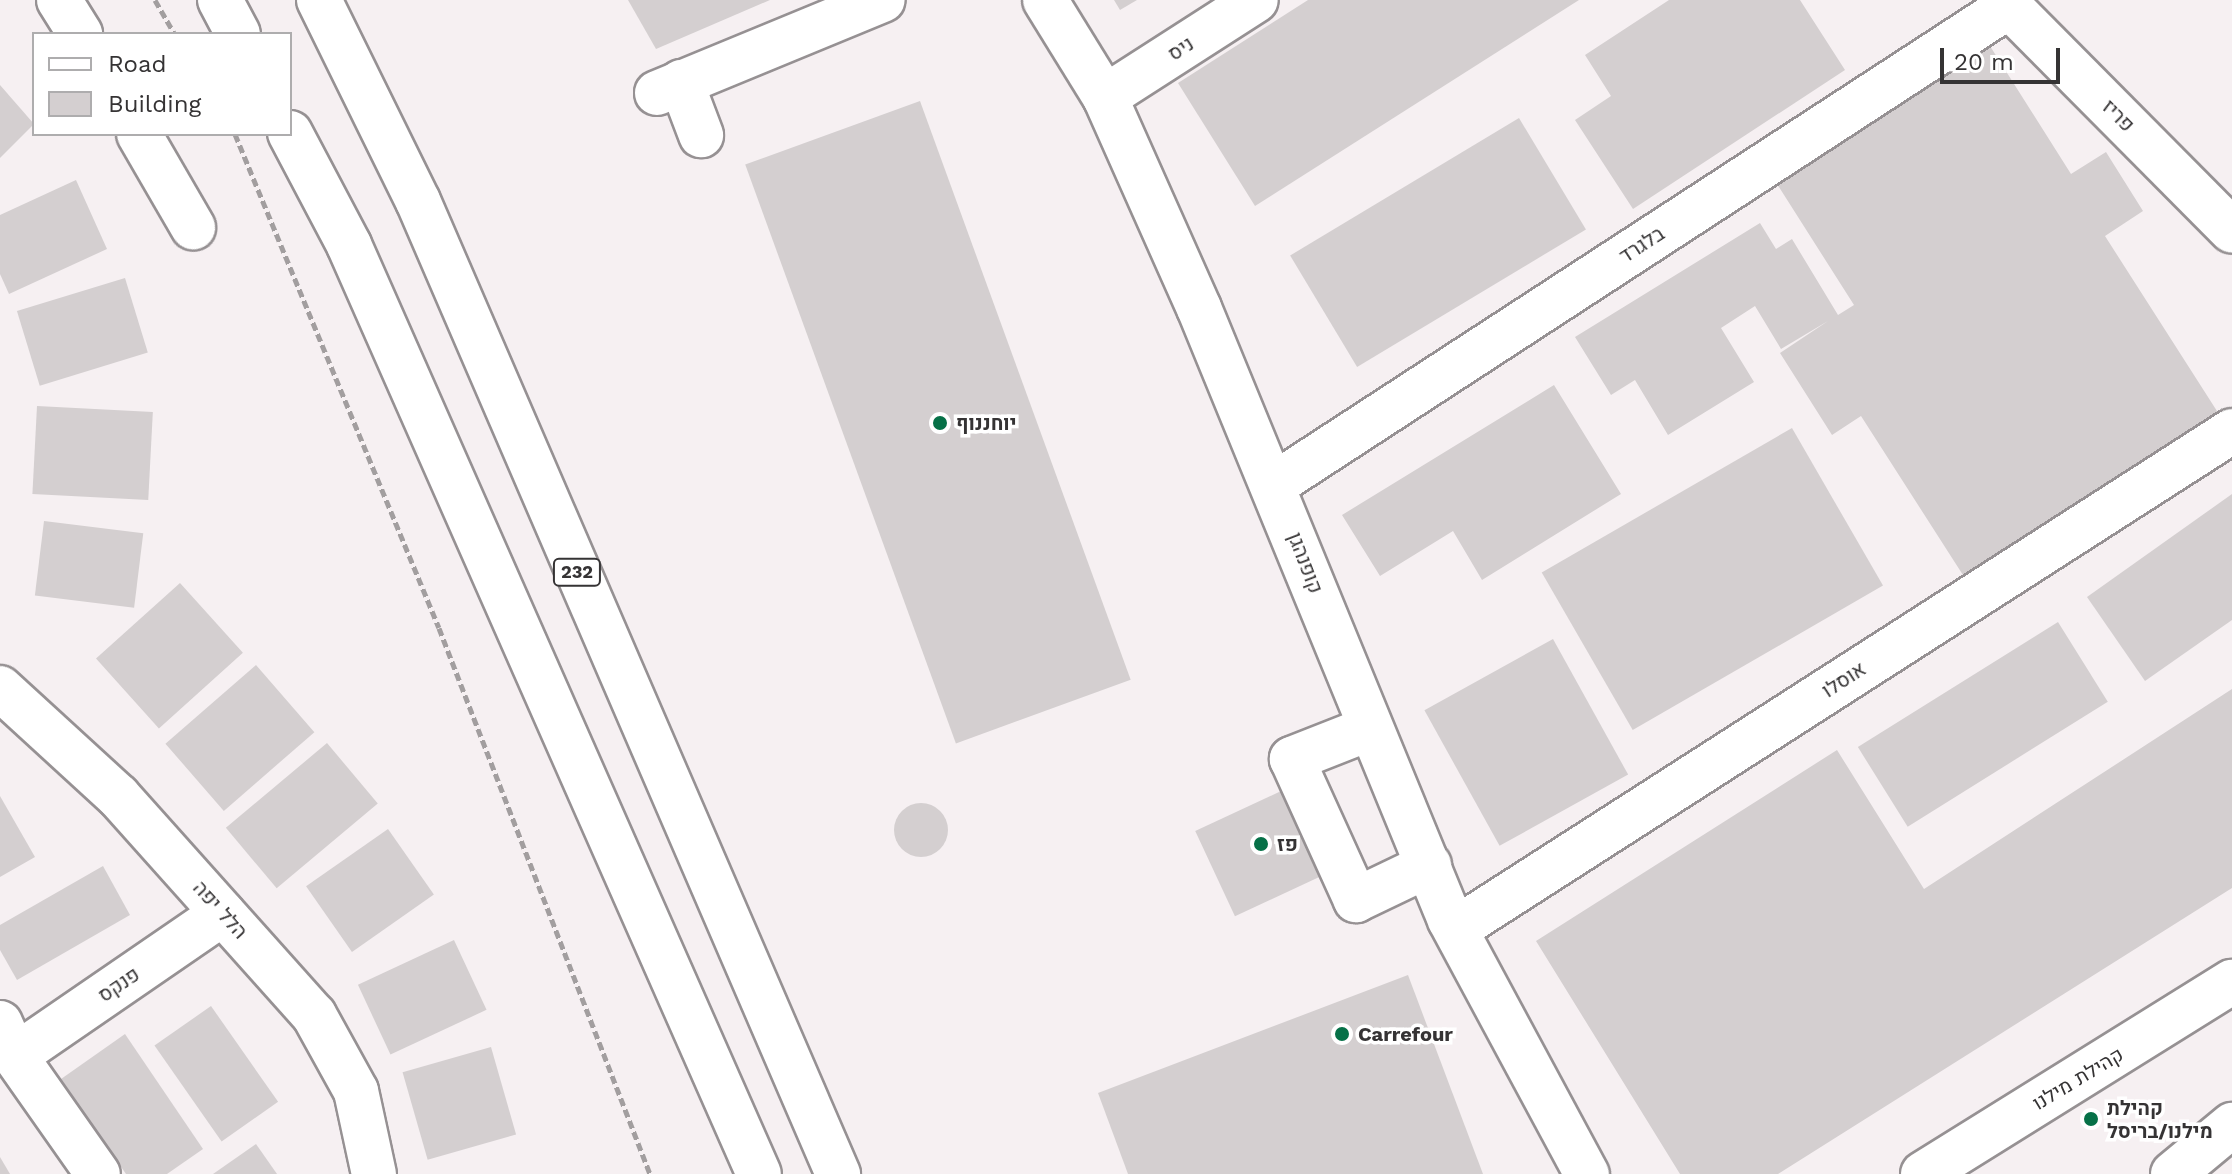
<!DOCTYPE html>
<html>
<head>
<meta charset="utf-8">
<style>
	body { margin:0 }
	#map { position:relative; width:2232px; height:1174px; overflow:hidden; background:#f6f0f2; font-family:"Work Sans",Heebo,sans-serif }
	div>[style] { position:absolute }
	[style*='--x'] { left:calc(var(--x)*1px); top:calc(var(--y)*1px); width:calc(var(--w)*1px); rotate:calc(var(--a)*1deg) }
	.building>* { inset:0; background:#d4cfd0; transform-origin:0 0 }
	.round { border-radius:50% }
	.path>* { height:5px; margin-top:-2.5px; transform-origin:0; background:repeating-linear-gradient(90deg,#a29e9f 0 8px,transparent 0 12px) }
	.roads { filter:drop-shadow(2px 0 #969193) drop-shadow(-2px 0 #969193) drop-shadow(0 2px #969193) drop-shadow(0 -2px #969193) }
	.minor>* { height:44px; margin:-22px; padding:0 22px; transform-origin:22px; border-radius:22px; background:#fff }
	.major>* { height:44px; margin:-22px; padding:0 22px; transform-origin:22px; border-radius:22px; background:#fff }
	.dots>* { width:22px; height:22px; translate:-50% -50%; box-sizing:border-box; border:4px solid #fff; border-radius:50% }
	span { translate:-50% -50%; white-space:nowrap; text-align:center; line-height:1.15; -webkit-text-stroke:7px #fff; paint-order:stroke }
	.shield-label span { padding:2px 6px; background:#fff; border:2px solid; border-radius:6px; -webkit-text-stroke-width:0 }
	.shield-label { font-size:18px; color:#353334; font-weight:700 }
	.street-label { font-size:20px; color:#353334 }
	.poi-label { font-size:20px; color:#353334; font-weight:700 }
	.left { translate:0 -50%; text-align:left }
	.legend { position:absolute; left:32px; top:32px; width:260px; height:104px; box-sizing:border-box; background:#fff; border:2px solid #aeadae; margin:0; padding:10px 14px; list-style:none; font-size:24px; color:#353334 }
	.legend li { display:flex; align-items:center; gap:16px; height:40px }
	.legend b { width:40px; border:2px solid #aeadae }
	.scale { position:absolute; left:1940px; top:48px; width:120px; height:36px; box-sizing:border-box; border:4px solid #353334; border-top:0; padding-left:10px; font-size:24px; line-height:28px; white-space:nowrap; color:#353334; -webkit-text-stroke:6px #fff; paint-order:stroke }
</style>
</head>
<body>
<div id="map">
	<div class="building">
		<i style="clip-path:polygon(628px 0,770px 0,656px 49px)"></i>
		<i style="clip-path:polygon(1114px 0,1137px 0,1120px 10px)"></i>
		<i style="clip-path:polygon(1308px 0,1579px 0,1255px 206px,1178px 83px)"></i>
		<i style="clip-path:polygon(1669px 0,1800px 0,1845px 70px,1633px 209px,1575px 120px,1611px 96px,1585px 55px)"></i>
		<i style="clip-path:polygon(1990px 46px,2071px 174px,2106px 152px,2143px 211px,2105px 236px,2224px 422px,1970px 586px,1861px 416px,1832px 435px,1780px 353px,1828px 321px,1781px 349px,1755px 306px,1721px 328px,1754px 382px,1668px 435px,1635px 380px,1611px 395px,1575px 337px,1760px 223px,1776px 249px,1792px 239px,1838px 315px,1854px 305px,1777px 184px)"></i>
		<i style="clip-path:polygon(0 85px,34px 124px,0 158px)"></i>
		<i style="left:920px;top:101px;width:616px;height:186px;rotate:70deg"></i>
		<i style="left:1519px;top:118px;width:130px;height:267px;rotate:59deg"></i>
		<i style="clip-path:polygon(76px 180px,107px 249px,9px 294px,0 274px,0 215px)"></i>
		<i style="left:125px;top:278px;width:78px;height:113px;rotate:73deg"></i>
		<i style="clip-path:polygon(1554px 385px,1621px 494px,1482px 580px,1453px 531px,1380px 576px,1342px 515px)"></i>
		<i style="left:37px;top:406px;width:116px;height:88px;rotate:3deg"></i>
		<i style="left:1792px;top:428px;width:182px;height:289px;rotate:60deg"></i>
		<i style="clip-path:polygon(2232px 494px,2232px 620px,2145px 681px,2087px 597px)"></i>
		<i style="left:44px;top:521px;width:100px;height:75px;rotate:7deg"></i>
		<i style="left:180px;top:583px;width:94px;height:113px;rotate:48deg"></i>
		<i style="left:2058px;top:622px;width:94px;height:236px;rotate:58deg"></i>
		<i style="left:1553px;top:639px;width:155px;height:147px;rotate:61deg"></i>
		<i style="left:256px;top:665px;width:89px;height:120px;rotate:49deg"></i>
		<i style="clip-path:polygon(2232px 689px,2232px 888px,1778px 1174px,1680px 1174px,1536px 941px,1837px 750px,1924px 889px)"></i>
		<i style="left:327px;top:743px;width:79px;height:132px;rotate:50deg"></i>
		<i style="left:1294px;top:785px;width:94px;height:109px;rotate:65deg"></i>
		<i style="clip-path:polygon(0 796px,35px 857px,0 877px)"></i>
		<i class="round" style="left:894px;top:803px;width:54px;height:54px"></i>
		<i style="left:388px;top:829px;width:80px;height:100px;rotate:55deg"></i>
		<i style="clip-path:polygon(103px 866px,130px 915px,17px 980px,0 950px,0 925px)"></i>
		<i style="left:454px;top:940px;width:77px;height:106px;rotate:65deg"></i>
		<i style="clip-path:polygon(1408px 975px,1483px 1174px,1128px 1174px,1098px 1093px)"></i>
		<i style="left:211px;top:1006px;width:117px;height:69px;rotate:55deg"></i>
		<i style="clip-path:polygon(125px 1034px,203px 1149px,167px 1174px,126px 1174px,61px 1079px)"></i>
		<i style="left:491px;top:1047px;width:91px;height:92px;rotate:74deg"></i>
		<i style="clip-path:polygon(256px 1144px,277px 1174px,213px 1174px)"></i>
		<i style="clip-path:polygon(0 1157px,10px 1174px,0 1174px)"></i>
	</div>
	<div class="path">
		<i style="--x:155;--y:0;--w:39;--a:60"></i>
		<i style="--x:235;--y:134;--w:534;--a:67.56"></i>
		<i style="--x:439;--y:628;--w:585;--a:68.87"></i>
	</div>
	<div class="roads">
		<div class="minor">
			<i style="--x:59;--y:0;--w:40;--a:58"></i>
			<i style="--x:1045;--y:0;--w:114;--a:58.3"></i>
			<i style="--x:1105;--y:97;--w:231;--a:66"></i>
			<i style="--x:1199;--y:308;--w:661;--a:67.7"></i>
			<i style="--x:1450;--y:920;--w:289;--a:61.7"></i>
			<i style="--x:2003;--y:0;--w:325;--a:45.2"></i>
			<i style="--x:681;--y:82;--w:57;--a:69.3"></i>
			<i style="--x:657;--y:93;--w:244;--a:-22.4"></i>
			<i style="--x:1105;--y:97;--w:179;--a:-32.7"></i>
			<i style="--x:139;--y:134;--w:108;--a:59.9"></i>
			<i style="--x:1275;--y:484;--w:876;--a:-33.07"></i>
			<i style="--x:0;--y:688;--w:160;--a:42.5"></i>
			<i style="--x:118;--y:796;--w:294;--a:48.2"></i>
			<i style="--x:314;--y:1015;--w:87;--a:61.1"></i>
			<i style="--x:356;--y:1091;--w:85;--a:77.8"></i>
			<i style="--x:1368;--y:729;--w:82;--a:158.5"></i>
			<i style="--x:1292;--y:759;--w:155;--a:65.6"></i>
			<i style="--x:1356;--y:900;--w:81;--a:-25.6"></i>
			<i style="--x:1456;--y:929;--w:922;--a:-32.69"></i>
			<i style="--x:0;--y:1023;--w:36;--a:66"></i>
			<i style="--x:15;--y:1056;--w:144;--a:54.9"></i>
			<i style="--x:15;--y:1056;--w:252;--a:-34.5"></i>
			<i style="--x:1923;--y:1174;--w:364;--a:-31.9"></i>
			<i style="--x:2173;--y:1174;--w:77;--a:-39.7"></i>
		</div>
		<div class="major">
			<i style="--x:220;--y:0;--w:38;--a:62"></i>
			<i style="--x:319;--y:0;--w:224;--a:63.8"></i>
			<i style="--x:418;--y:201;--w:1060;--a:66.65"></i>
			<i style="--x:290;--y:133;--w:127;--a:62.2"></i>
			<i style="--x:349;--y:245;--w:1015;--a:66.19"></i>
		</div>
	</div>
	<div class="dots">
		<i style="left:940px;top:423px;background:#067047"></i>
		<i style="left:1261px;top:844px;background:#067047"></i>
		<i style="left:1342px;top:1034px;background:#067047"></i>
		<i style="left:2091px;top:1119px;background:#067047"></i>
	</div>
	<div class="shield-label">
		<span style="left:577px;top:572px">232</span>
	</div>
	<div class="street-label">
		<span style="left:1181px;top:49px;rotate:-33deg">ניס</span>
		<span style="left:2118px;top:116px;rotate:45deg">פריז</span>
		<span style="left:1642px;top:245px;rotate:-33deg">בלגרד</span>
		<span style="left:1305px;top:563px;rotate:69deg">קופנהגן</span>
		<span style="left:1844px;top:680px;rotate:-33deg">אוסלו</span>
		<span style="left:220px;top:910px;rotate:48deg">הלל יפה</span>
		<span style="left:119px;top:985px;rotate:-34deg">פנקס</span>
		<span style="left:2078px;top:1079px;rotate:-31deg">קהילת מילנו</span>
	</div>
	<div class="poi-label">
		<span class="left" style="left:956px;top:423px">יוחננוף</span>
		<span class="left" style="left:1277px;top:844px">פז</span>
		<span class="left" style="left:1358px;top:1034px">Carrefour</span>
		<span class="left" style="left:2107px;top:1120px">קהילת<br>מילנו/בריסל</span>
	</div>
	<ul class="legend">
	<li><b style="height:10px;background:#fff"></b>Road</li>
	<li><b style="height:22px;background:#d4cfd0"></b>Building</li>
	</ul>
	<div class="scale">20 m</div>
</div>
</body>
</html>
